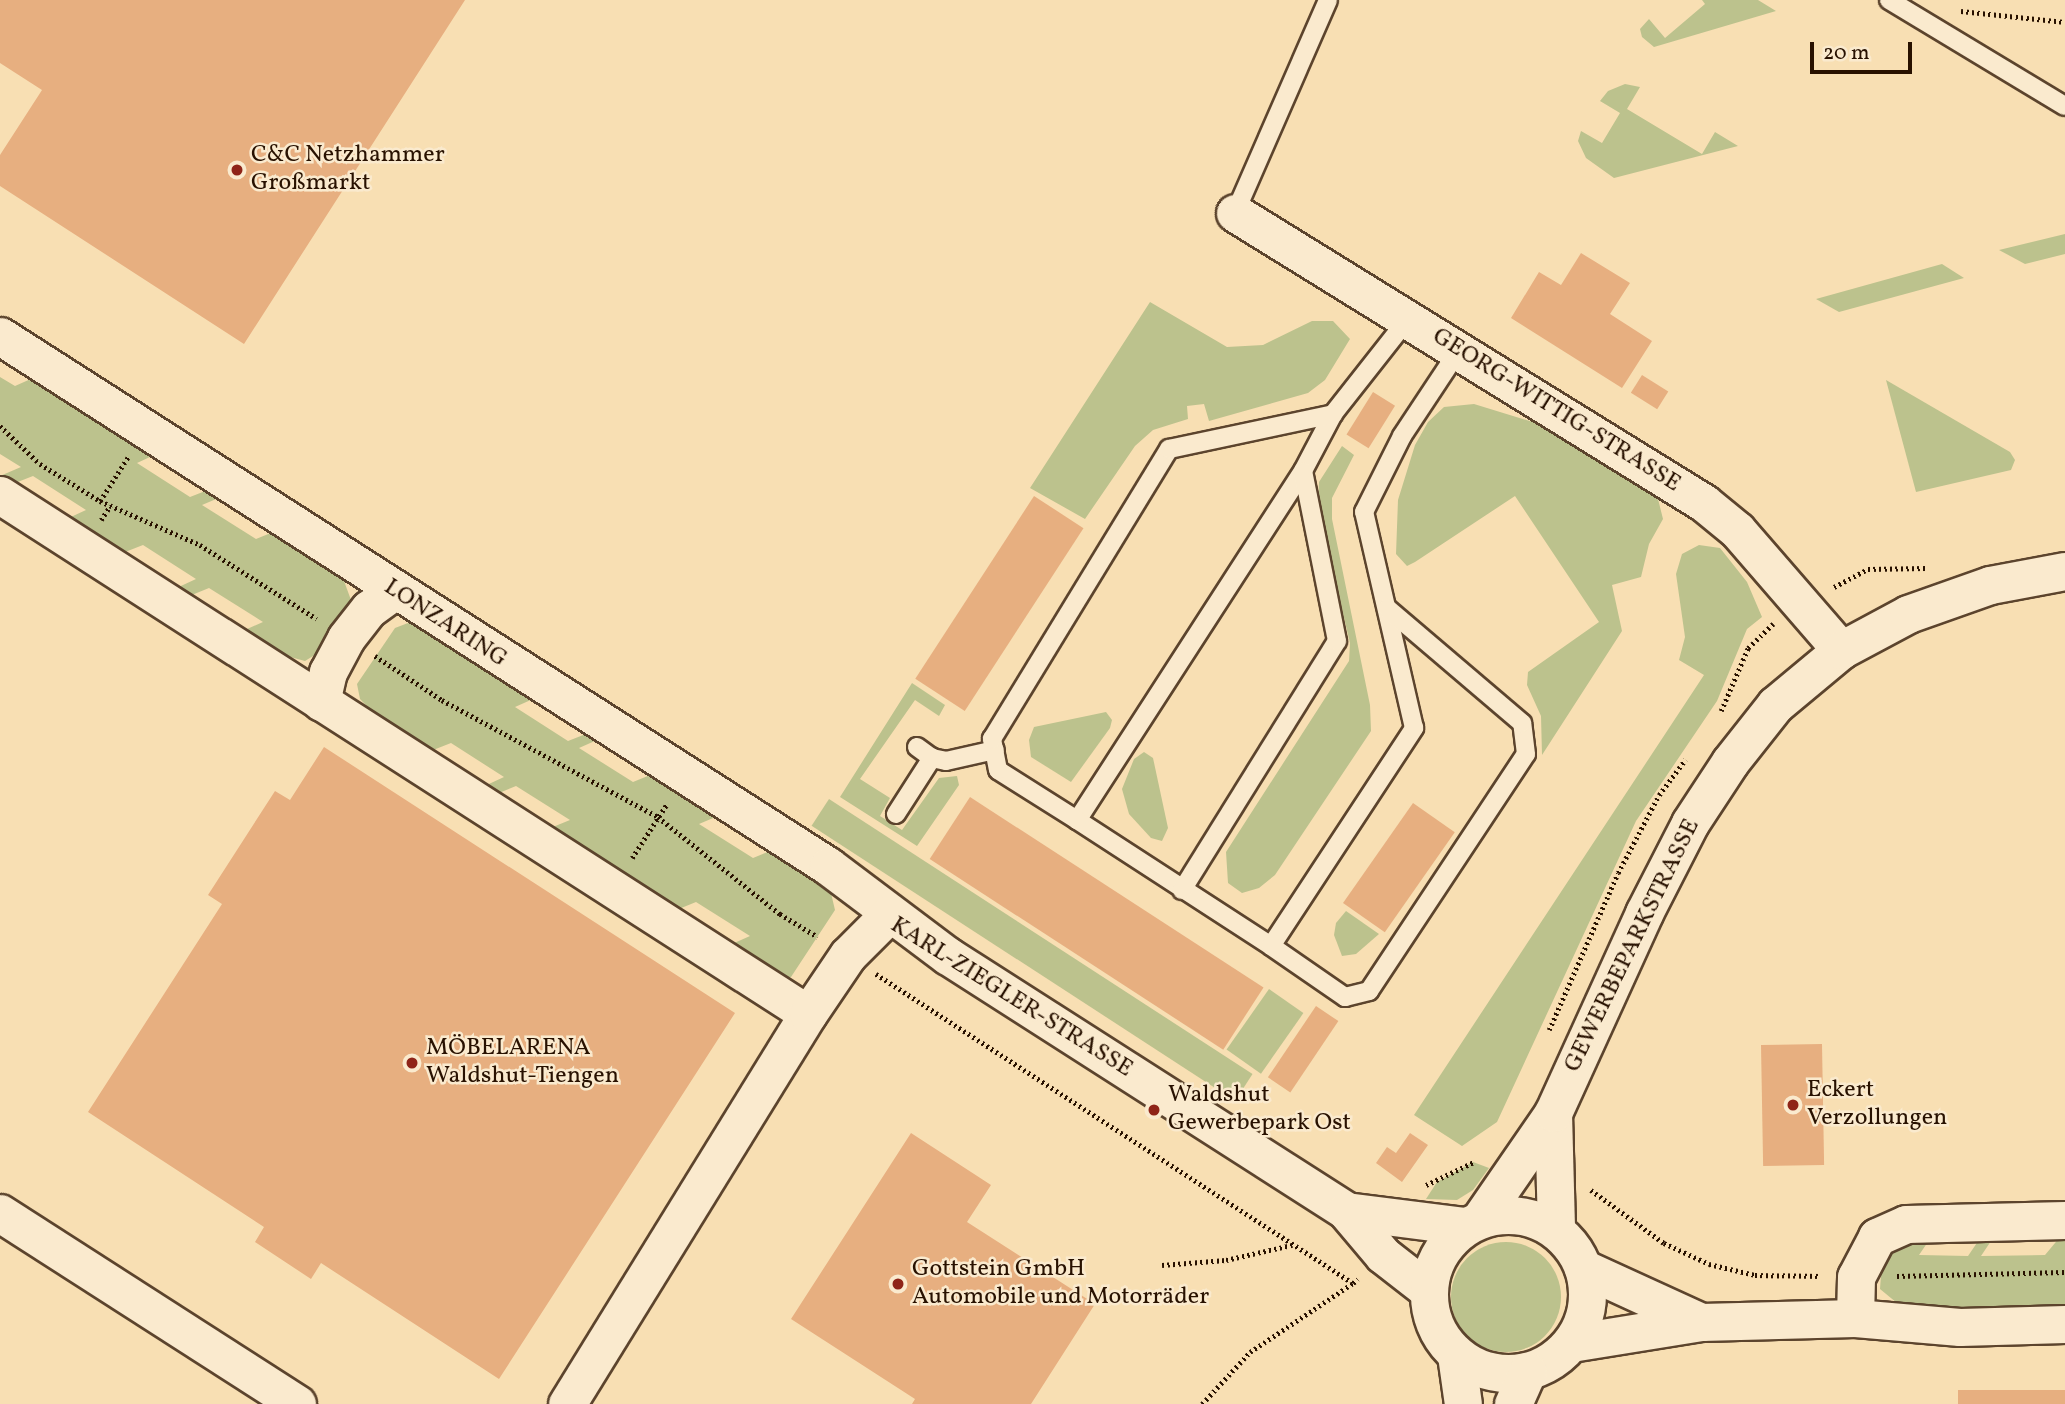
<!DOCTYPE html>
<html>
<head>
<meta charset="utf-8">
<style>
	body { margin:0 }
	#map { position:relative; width:2065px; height:1404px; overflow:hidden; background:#f8dfb3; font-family:Vollkorn,serif }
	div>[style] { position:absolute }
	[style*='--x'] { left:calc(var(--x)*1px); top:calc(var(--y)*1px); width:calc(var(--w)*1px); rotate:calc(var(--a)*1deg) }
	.green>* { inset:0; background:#bcc28d; transform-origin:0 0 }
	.round { border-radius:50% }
	.building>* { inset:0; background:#e7af80; transform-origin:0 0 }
	.path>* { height:4.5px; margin-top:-2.25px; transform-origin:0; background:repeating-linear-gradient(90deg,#281100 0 2px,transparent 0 5.5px) }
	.roads { filter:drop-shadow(2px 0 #5c442d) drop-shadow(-2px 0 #5c442d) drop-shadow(0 2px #5c442d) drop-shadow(0 -2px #5c442d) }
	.service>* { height:18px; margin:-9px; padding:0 9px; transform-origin:9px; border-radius:9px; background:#faeace }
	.minor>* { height:37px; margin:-18.5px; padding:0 18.5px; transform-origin:18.5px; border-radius:18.5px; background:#faeace }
	.minor>.ring { margin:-18.5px; padding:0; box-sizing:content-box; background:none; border:37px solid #faeace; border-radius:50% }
	.dots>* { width:19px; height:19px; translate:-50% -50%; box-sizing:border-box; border:4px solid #faeace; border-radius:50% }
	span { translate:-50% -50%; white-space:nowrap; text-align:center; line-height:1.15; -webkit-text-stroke:5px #faeace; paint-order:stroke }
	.poi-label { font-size:24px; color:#281100 }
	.left { translate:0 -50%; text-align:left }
	.street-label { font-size:24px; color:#281100 }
	.scale { position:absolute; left:1810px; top:42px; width:102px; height:32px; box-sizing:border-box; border:4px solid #281100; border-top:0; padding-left:9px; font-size:21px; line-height:24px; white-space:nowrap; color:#281100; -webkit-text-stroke:5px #faeace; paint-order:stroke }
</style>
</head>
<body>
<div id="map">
	<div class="green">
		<i style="clip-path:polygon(1702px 0,1758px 0,1776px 11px,1654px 47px,1642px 37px,1640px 29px,1649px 19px,1665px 38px,1705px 4px)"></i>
		<i style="clip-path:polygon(1625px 84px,1640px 87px,1627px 109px,1702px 154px,1715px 132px,1738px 146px,1614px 178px,1586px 158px,1578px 141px,1581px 131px,1602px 143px,1620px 113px,1600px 101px,1608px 91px)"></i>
		<i style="clip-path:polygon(2065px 234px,2065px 254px,2025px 264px,1999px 250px)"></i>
		<i style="clip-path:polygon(1942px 264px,1964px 278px,1839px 312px,1816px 299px)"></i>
		<i style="clip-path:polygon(1150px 302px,1227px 347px,1263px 345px,1312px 321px,1333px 321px,1350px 339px,1325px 380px,1308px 393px,1209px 421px,1204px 404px,1187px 406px,1188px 419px,1153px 430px,1135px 446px,1085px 519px,1030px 488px)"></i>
		<i style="clip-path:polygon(42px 374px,163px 451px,137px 463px,190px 497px,218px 486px,228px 494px,202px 505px,256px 539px,283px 528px,344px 581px,351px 600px,318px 653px,305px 661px,272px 652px,236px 634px,263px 622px,209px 588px,182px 599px,170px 591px,196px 579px,143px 545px,115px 556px,60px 522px,86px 510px,33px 476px,5px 487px,0 483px,0 476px,21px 467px,0 454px,0 377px,15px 386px)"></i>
		<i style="clip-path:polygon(1886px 380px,2010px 452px,2015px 460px,2011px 470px,1916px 492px)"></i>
		<i style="clip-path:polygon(1474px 404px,1549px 427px,1657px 495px,1663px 519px,1649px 544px,1641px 577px,1612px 585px,1622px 631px,1542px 755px,1541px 716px,1527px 685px,1528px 672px,1599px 622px,1515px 496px,1415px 562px,1407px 566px,1396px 554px,1398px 500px,1415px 445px,1428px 422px,1444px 407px)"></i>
		<i style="clip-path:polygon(1342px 446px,1354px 455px,1332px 498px,1332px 519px,1370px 705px,1371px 731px,1275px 875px,1259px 888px,1242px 893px,1228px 883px,1226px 852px,1349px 661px,1350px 643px,1318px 508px,1319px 482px)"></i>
		<i style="clip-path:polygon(1699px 545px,1720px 548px,1747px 582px,1762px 617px,1747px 629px,1717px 701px,1636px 821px,1497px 1122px,1462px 1146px,1414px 1115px,1704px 675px,1679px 660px,1685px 637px,1676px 574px,1682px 554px)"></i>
		<i style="clip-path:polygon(408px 623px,452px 639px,542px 695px,515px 707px,568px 741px,596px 730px,606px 736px,579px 748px,633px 782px,660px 771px,725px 813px,699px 824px,753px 858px,780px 847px,830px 889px,835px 910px,791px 977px,775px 980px,723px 948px,750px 936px,696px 902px,669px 913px,543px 831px,570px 820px,516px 786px,489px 797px,478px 789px,504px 777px,451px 743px,423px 754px,398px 738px,360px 699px,357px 684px,395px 628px)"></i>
		<i style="clip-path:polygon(912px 683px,945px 705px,939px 716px,915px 700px,860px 779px,890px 798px,880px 816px,902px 830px,939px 778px,957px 776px,959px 785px,917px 846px,840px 797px)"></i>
		<i style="clip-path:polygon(1106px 712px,1112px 720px,1110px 728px,1071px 782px,1031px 757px,1029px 740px,1034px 727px)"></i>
		<i style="clip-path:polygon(1144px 752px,1153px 758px,1168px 828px,1162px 841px,1151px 838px,1129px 814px,1122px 789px,1134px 759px)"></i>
		<i style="left:829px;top:799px;width:505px;height:32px;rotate:33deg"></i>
		<i style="clip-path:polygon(1346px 911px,1379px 934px,1356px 954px,1342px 956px,1334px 935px,1336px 923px)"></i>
		<i style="left:1269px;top:989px;width:42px;height:74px;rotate:35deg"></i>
		<i style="clip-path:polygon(1473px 1162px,1489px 1168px,1473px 1190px,1457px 1200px,1426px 1199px,1437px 1182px)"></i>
		<i style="clip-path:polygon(1985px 1231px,1997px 1232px,1981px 1256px,2045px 1255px,2065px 1231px,2065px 1313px,1935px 1315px,1897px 1303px,1880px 1289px,1882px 1261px,1907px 1240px,1934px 1233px,1919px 1255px,1968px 1256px)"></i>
		<i class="round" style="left:1451px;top:1242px;width:110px;height:110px"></i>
	</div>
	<div class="building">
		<i style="clip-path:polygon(0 0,465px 0,244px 344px,0 186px,0 155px,42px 90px,0 63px)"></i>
		<i style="clip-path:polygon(1581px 253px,1630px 283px,1610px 314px,1652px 341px,1622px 388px,1511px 318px,1539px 272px,1561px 285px)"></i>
		<i style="left:1642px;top:375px;width:31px;height:21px;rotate:32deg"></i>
		<i style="left:1373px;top:392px;width:26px;height:50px;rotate:32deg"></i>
		<i style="left:1034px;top:496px;width:59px;height:218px;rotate:33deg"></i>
		<i style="clip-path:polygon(324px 747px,735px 1013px,499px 1379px,321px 1263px,311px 1279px,255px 1242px,264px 1227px,88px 1112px,222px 904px,208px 895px,275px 791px,290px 800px)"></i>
		<i style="left:970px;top:797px;width:350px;height:74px;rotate:33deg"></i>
		<i style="left:1413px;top:803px;width:51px;height:122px;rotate:35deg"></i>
		<i style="left:1316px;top:1006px;width:27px;height:86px;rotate:34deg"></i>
		<i style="left:1822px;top:1044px;width:121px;height:61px;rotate:89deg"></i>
		<i style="clip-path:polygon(911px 1133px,991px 1185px,967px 1222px,1095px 1304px,1031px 1404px,912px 1404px,915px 1399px,791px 1319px)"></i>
		<i style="clip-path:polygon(1410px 1133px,1428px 1145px,1402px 1182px,1376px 1163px,1387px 1147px,1396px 1153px)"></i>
		<i style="left:2065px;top:1390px;width:14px;height:107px;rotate:90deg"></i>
	</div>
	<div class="path">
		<i style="--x:1961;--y:11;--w:105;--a:6"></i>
		<i style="--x:0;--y:426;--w:55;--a:43.5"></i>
		<i style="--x:40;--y:464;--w:70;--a:31.7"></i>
		<i style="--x:100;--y:501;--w:109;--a:23.7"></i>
		<i style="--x:200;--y:545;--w:138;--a:32.3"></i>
		<i style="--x:100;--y:501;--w:52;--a:-57.5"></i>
		<i style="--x:101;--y:520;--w:17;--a:-57"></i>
		<i style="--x:1834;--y:587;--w:38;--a:-28"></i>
		<i style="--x:1868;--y:569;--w:58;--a:-1"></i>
		<i style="--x:375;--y:656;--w:80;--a:33.3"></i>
		<i style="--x:442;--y:700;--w:246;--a:28.4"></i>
		<i style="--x:658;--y:817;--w:156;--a:38.5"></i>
		<i style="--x:780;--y:914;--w:44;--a:31.2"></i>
		<i style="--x:1721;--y:711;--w:69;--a:-66.8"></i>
		<i style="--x:1748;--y:648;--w:35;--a:-44"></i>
		<i style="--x:632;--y:858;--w:64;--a:-57.1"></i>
		<i style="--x:876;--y:974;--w:568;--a:32.94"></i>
		<i style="--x:1353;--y:1283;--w:6;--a:-39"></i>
		<i style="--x:1549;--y:1030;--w:171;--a:-66.3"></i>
		<i style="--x:1618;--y:873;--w:88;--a:-62.3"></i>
		<i style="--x:1659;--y:795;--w:44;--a:-53.4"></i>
		<i style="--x:1426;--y:1185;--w:53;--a:-25.6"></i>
		<i style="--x:1591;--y:1190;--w:90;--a:36"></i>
		<i style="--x:1664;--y:1243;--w:50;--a:25"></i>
		<i style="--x:1709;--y:1264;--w:47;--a:13.4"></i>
		<i style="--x:1755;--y:1275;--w:66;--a:0.9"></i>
		<i style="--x:1162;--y:1265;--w:64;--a:-4.5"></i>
		<i style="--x:1226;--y:1260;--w:68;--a:-12.8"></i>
		<i style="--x:1897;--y:1276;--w:168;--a:-1.4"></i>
		<i style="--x:1202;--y:1404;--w:71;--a:-47.3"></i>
		<i style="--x:1250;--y:1352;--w:124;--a:-33.8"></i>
	</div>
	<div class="roads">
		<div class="service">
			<i style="--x:1889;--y:0;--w:205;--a:31.1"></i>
			<i style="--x:1235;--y:213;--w:232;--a:-66.4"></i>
			<i style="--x:1407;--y:320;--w:120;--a:128.2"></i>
			<i style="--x:1333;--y:414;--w:64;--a:117.8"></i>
			<i style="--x:1303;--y:471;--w:416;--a:122.9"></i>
			<i style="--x:1077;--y:820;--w:231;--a:33"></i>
			<i style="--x:1271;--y:946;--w:261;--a:-56.7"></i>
			<i style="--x:1414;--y:728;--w:222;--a:-103"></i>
			<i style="--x:1364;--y:512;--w:85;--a:-63.4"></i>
			<i style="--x:1402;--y:436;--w:103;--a:-56.5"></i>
			<i style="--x:917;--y:747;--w:19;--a:36"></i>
			<i style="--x:896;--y:814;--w:67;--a:-57.3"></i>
			<i style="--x:932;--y:758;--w:14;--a:12"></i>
			<i style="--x:946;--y:761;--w:50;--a:-12.7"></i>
			<i style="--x:1077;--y:820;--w:93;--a:-147.7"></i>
			<i style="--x:998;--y:770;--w:32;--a:-101"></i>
			<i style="--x:992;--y:739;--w:340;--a:-58.6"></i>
			<i style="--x:1169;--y:449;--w:168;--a:-12"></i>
			<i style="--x:1182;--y:890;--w:293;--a:-58.1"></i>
			<i style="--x:1337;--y:641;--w:173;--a:-101.3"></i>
			<i style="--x:1271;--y:946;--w:90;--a:34.6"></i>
			<i style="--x:1345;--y:997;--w:25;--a:-14"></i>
			<i style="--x:1369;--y:991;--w:284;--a:-56.5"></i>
			<i style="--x:1526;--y:754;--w:31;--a:-97"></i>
			<i style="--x:1522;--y:723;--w:177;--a:-139.6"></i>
		</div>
		<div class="minor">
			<i style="--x:1235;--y:213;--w:551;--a:31.73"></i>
			<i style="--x:1704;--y:503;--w:43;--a:39.3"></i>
			<i style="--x:1737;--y:530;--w:159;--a:49.1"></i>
			<i style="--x:0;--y:336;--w:983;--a:32.62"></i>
			<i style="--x:828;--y:866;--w:150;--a:36.9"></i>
			<i style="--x:948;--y:956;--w:473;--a:32.6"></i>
			<i style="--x:1346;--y:1211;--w:57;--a:49.9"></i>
			<i style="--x:1383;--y:1255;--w:57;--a:37.9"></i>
			<i style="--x:0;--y:495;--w:960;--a:32.71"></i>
			<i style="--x:321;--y:702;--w:31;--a:-77"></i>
			<i style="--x:328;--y:672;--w:38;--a:-62"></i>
			<i style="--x:346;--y:638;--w:37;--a:-52"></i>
			<i style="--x:369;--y:609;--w:31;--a:-36"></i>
			<i style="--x:1553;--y:1113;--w:117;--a:88.5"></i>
			<i style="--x:1346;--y:1211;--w:120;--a:7.2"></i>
			<i style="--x:0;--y:1213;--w:353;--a:32.7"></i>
			<i class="ring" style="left:1429px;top:1215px;width:121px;height:121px"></i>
			<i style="--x:1480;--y:1219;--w:129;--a:-55.4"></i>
			<i style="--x:1553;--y:1113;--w:220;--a:-65.5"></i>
			<i style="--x:1644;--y:913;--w:101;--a:-62.9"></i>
			<i style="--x:1690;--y:823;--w:73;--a:-56.7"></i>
			<i style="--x:1730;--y:762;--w:73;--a:-51.7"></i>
			<i style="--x:1775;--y:705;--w:86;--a:-39.8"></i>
			<i style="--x:1841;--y:650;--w:76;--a:-28.2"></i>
			<i style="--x:1908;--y:614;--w:87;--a:-19.5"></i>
			<i style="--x:1990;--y:585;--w:76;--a:-10.6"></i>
			<i style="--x:2065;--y:1220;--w:159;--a:178.6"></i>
			<i style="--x:1906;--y:1224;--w:32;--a:156"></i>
			<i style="--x:1877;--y:1237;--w:45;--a:117.7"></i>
			<i style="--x:1856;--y:1277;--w:41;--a:91.4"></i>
			<i style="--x:1855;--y:1318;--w:105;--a:4.9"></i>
			<i style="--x:1960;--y:1327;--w:105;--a:-1.6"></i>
			<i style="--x:1583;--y:1268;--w:130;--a:24.6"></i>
			<i style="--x:1571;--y:1343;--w:132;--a:-9.2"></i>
			<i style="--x:1701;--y:1322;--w:154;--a:-1.5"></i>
			<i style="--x:1456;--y:1355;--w:49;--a:81.9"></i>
			<i style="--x:567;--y:1404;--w:458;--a:-58.3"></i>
			<i style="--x:808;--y:1014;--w:71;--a:-55.9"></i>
			<i style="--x:848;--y:955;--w:57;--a:-45"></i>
			<i style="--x:1513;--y:1404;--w:36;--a:-66"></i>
		</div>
	</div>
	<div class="dots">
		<i style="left:237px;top:170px;background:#8f2418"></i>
		<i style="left:412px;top:1063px;background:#8f2418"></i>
		<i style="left:1793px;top:1105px;background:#8f2418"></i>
		<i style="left:1154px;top:1110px;background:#8f2418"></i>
		<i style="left:898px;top:1284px;background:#8f2418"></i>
	</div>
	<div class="poi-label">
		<span class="left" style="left:251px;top:170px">C&amp;C Netzhammer<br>Großmarkt</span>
		<span class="left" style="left:426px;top:1063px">MÖBELARENA<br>Waldshut-Tiengen</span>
		<span class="left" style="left:1807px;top:1105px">Eckert<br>Verzollungen</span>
		<span class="left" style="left:1168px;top:1110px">Waldshut<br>Gewerbepark Ost</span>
		<span class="left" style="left:912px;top:1284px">Gottstein GmbH<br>Automobile und Motorräder</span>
	</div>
	<div class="street-label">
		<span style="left:1556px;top:411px;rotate:32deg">GEORG-WITTIG-STRASSE</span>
		<span style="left:445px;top:624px;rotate:33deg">LONZARING</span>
		<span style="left:1633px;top:946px;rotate:-64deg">GEWERBEPARKSTRASSE</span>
		<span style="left:1011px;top:998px;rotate:32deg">KARL-ZIEGLER-STRASSE</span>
	</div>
	<div class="scale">20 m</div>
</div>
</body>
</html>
